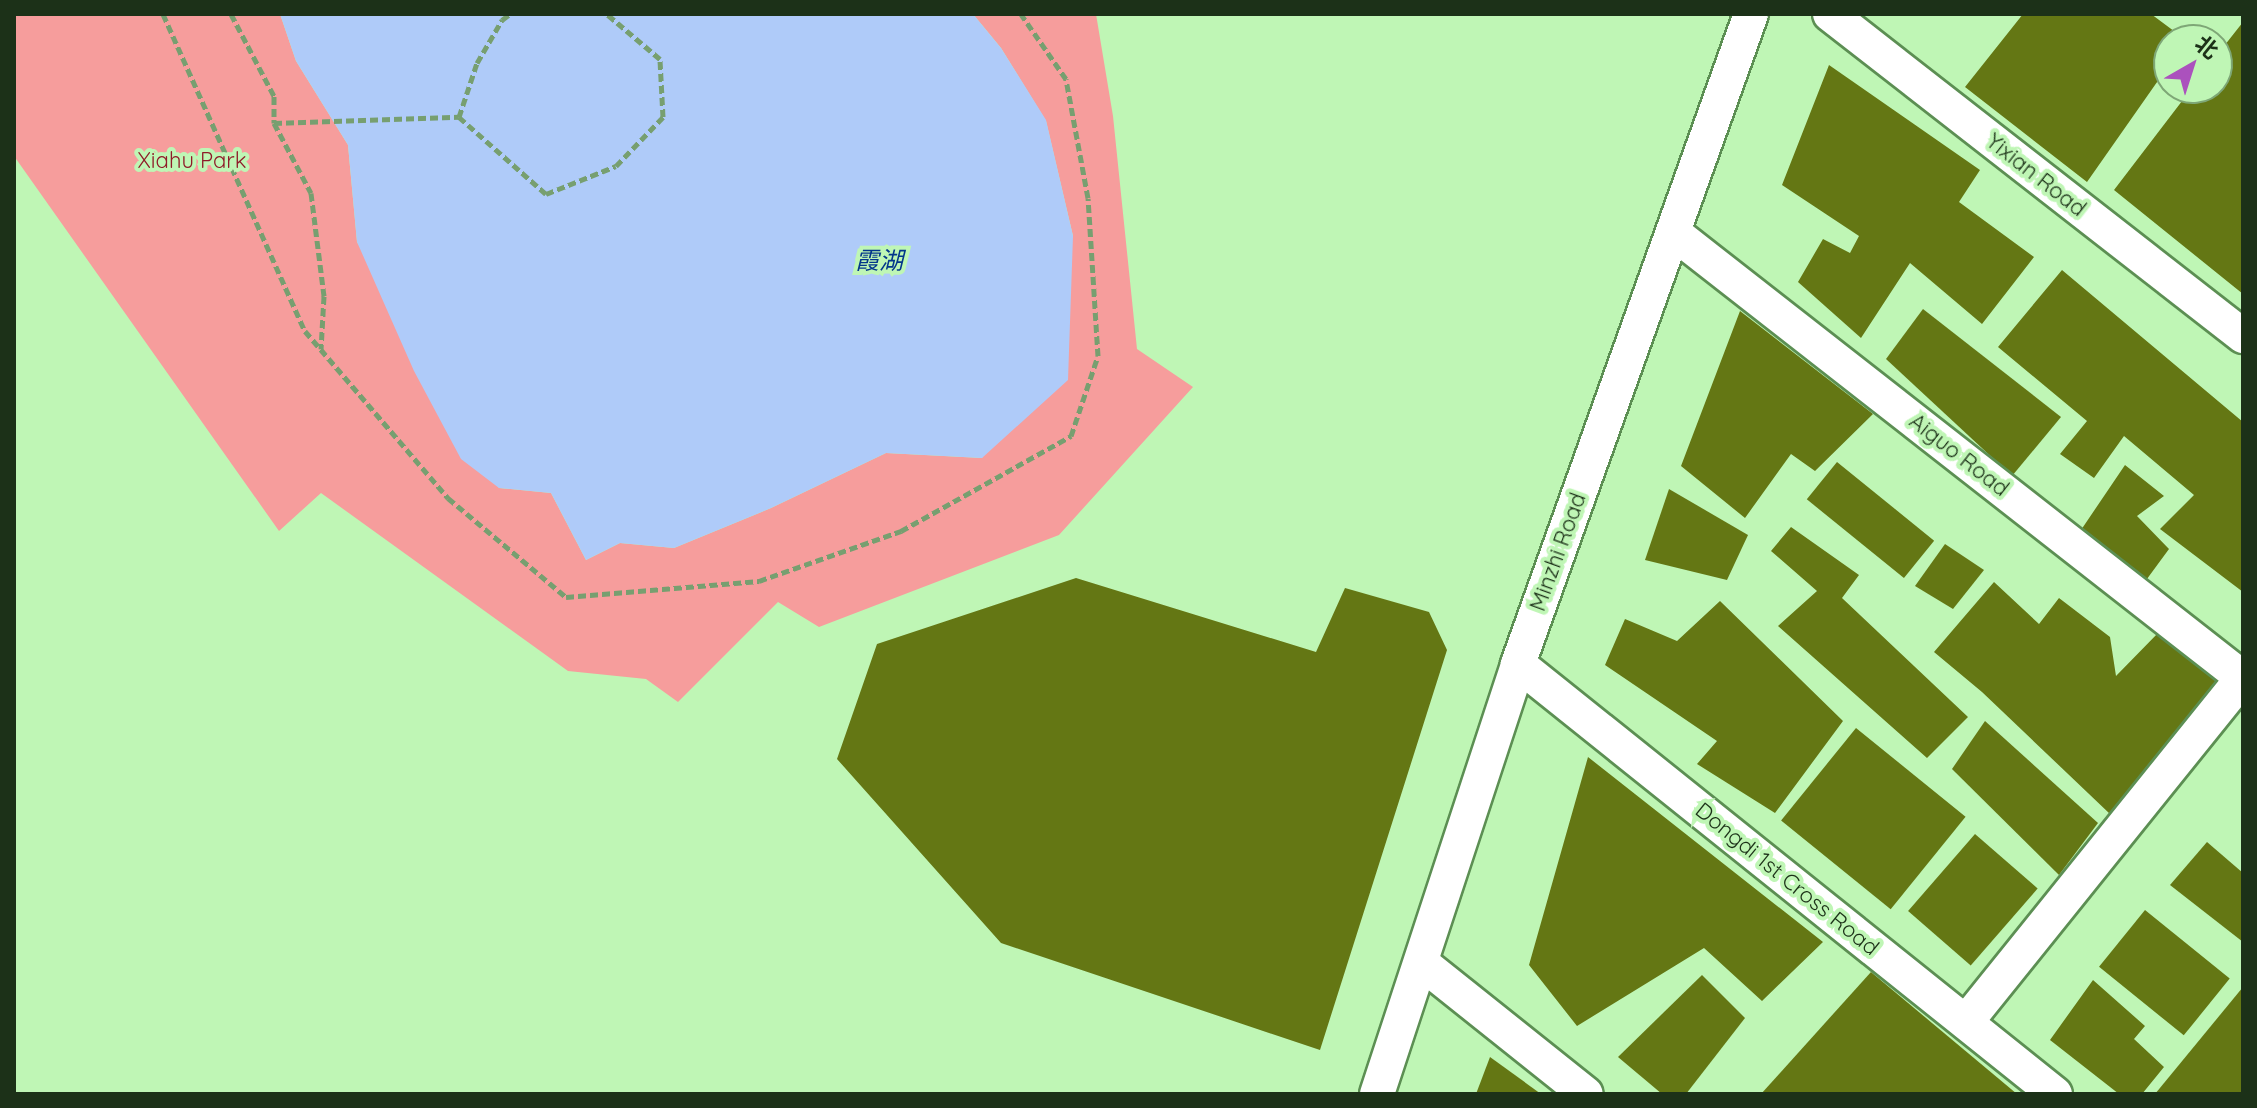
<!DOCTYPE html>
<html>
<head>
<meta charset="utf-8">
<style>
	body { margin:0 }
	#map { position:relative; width:2257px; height:1108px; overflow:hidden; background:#bff6b5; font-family:Quicksand,"Noto Sans SC",sans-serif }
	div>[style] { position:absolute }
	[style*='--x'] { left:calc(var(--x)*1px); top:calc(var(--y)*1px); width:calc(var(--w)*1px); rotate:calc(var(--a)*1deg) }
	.green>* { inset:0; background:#f69d9c }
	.water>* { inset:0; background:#afcbf9 }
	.building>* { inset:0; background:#647714; transform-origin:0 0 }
	.path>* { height:5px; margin-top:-2.5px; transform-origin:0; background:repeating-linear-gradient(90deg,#779f70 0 8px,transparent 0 12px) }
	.roads { filter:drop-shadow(2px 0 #5c8f53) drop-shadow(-2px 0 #5c8f53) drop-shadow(0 2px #5c8f53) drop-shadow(0 -2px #5c8f53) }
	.street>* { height:34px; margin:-17px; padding:0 17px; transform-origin:17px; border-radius:17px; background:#fff }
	span { translate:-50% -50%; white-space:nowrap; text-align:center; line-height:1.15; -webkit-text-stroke:8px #bff6b5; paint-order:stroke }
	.park-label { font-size:22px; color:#8f1b29 }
	.street-label { font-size:22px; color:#1c3118 }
	.water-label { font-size:24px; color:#03368b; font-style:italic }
	.frame { position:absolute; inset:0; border:16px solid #1c3118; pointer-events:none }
	.north { position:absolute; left:2153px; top:24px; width:80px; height:80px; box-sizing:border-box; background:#bff6b5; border:2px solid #7ea776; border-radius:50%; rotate:39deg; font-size:22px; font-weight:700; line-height:32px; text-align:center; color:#1c3118 }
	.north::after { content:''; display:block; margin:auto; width:28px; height:36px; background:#ab51bd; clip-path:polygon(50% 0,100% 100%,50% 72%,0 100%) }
</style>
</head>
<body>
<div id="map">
	<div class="green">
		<i style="clip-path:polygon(14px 14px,280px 14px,296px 61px,348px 145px,357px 242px,499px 488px,551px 493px,586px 560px,620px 543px,674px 548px,771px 508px,886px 453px,982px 458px,1073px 236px,1046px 121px,1001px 48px,973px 14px,1096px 14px,1113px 116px,1137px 349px,1193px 387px,1059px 535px,819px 627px,778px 602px,678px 702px,646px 679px,568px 671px,321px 493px,279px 531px,14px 156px)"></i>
	</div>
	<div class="water">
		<i style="clip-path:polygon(280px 14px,973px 14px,1001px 48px,1046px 120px,1073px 236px,1068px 380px,982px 458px,886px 453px,771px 508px,674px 548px,620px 543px,586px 560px,551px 493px,499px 488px,461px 459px,414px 371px,357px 242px,348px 145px,296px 61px)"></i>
	</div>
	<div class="building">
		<i style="clip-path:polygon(2023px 14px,2151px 14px,2186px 40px,2169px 40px,2169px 65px,2087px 182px,1965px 87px)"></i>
		<i style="clip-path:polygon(2243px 22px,2243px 294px,2114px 190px,2192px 88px,2217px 88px,2217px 55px)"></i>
		<i style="clip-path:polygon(1829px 65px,1980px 170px,1959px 202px,2034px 257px,1982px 324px,1910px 263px,1861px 338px,1798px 282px,1823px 239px,1850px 253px,1859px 236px,1782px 185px)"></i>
		<i style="clip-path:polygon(2062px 270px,2243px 422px,2243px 592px,2160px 529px,2194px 495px,2124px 436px,2094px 478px,2060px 454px,2087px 421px,1998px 347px)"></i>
		<i style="clip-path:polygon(1923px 309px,2061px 417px,2012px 476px,1886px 359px)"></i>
		<i style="clip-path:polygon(1740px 311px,1873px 414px,1815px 471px,1791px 454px,1745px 518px,1681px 466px)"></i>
		<i style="left:1837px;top:462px;width:125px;height:48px;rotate:39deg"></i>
		<i style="clip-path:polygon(2125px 465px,2164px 496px,2137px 516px,2169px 549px,2144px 583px,2081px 530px)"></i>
		<i style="clip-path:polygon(1669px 489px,1748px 535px,1727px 580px,1645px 560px)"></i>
		<i style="clip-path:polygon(1791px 527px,1859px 575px,1842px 598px,1968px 717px,1927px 758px,1778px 626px,1817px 591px,1771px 551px)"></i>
		<i style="clip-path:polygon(1945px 544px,1984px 570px,1953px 609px,1915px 586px)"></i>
		<i style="clip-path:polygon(1076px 578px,1316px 652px,1345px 588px,1429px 612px,1447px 650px,1320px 1050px,1001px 943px,837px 759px,877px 644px)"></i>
		<i style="clip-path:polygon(1994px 582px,2039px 624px,2059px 598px,2110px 637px,2116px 676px,2160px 631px,2222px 683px,2110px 814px,1982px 692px,1934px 652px)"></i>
		<i style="clip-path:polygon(1720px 601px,1843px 721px,1775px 813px,1697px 764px,1717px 741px,1605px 665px,1625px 619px,1677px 641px)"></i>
		<i style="clip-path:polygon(1985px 721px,2098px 823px,2059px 875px,1952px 769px)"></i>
		<i style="left:1856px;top:728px;width:141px;height:119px;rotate:39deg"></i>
		<i style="clip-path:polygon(1588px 757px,1823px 942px,1762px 1001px,1704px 948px,1577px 1026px,1529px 965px)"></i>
		<i style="left:1975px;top:834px;width:83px;height:102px;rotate:41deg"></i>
		<i style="clip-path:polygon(2207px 842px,2243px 873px,2243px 942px,2170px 885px)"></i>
		<i style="left:2145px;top:910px;width:109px;height:73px;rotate:39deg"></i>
		<i style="clip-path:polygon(1871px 972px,2017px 1094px,1761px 1094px)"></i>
		<i style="clip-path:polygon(1702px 975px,1745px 1018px,1686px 1094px,1662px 1094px,1618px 1057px)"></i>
		<i style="clip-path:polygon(2093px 980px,2145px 1026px,2134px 1039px,2164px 1067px,2142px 1094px,2119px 1094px,2050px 1040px)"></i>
		<i style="clip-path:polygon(2243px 987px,2243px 1094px,2155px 1094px)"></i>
		<i style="clip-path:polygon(1490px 1057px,1541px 1094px,1476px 1094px)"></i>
	</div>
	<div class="path">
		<i style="--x:163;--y:14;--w:347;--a:65.9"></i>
		<i style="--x:305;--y:331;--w:220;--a:49.4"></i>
		<i style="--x:448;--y:498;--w:154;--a:40"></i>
		<i style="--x:566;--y:597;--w:194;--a:-4.7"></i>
		<i style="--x:759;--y:581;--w:151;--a:-19.4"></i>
		<i style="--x:901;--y:531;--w:195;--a:-29.2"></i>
		<i style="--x:1071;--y:436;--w:84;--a:-71.4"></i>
		<i style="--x:1098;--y:356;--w:158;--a:-93.6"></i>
		<i style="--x:1088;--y:198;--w:121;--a:-100.5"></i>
		<i style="--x:1066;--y:79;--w:79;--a:-124.7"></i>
		<i style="--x:231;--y:14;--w:93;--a:62.3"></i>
		<i style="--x:274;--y:96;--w:27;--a:90"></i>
		<i style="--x:274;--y:123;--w:185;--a:-1.9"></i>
		<i style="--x:459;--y:117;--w:116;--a:41.5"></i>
		<i style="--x:546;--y:194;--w:75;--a:-21.8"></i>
		<i style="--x:616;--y:166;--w:68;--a:-46.2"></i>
		<i style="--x:663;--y:117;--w:58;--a:-93"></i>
		<i style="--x:660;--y:59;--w:70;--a:-139.7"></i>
		<i style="--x:459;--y:117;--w:57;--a:-71.6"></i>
		<i style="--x:477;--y:63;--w:50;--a:-59.8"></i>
		<i style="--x:502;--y:20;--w:10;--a:-37"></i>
		<i style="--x:274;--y:123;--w:79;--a:62.1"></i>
		<i style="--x:311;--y:193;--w:104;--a:82.8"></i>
		<i style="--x:324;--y:296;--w:53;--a:93.2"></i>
	</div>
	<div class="roads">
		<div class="street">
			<i style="--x:1830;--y:14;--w:524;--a:37.94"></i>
			<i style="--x:1674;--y:233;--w:722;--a:38.03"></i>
			<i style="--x:1518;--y:664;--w:688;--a:38.69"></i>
			<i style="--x:1423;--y:964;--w:208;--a:38.6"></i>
			<i style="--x:1966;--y:1022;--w:442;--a:-51.2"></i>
			<i style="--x:1377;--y:1094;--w:453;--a:-71.8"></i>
			<i style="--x:1518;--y:664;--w:690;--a:-70.28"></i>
		</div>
	</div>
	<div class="park-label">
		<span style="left:192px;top:161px">Xiahu Park</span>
	</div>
	<div class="street-label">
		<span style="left:2036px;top:175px;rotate:38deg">Yixian Road</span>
		<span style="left:1959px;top:455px;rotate:38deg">Aiguo Road</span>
		<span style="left:1558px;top:552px;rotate:-70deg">Minzhi Road</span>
		<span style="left:1787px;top:879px;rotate:39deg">Dongdi 1st Cross Road</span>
	</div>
	<div class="water-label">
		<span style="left:879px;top:261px">霞湖</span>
	</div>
	<div class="frame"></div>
	<div class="north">北</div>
</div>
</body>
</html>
